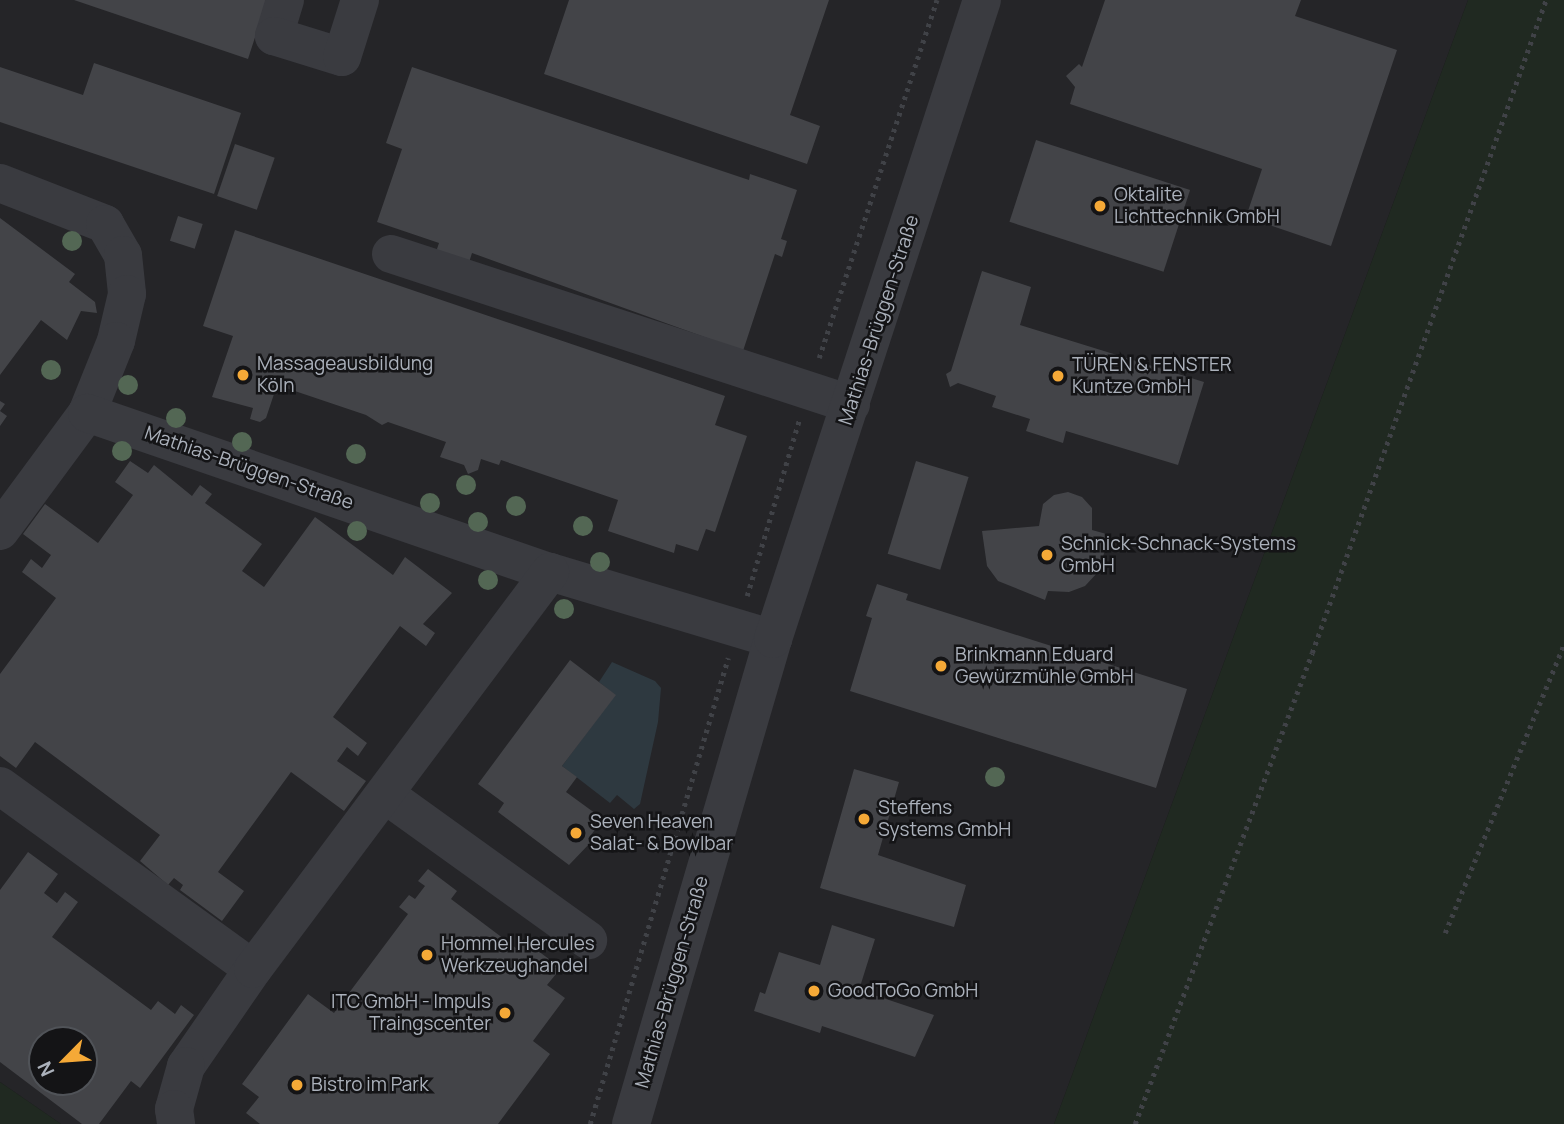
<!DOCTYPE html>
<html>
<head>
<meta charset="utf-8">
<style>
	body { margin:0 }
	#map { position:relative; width:1564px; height:1124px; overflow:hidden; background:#19191b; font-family:Manrope,sans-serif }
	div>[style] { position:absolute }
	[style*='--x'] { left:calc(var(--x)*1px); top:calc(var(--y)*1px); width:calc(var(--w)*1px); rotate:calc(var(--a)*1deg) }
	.built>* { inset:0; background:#252528 }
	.green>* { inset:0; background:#202921 }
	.water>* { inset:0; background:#2e3940 }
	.building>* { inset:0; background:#434448; transform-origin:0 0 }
	.path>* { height:4.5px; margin-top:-2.25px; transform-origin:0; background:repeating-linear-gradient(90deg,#404247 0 3.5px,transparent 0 8.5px) }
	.minor>* { height:38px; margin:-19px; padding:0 19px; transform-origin:19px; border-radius:19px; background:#3a3b40 }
	.trees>* { width:20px; height:20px; margin:-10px; border-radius:50%; background:#536754 }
	.dots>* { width:19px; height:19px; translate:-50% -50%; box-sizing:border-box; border:4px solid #141416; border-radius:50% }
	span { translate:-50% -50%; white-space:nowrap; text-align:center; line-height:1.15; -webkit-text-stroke:5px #141416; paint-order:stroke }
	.poi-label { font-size:19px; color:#abb1bb }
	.left { translate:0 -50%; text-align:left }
	.right { translate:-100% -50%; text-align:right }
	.street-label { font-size:19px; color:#abb1bb }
	.north { position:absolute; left:28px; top:1026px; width:70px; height:70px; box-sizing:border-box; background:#141416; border:2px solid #505358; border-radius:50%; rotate:245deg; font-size:19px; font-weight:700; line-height:28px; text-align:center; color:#abb1bb }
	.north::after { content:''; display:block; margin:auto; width:24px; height:32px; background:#f5a937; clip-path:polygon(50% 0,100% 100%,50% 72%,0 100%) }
</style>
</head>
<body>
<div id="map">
	<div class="built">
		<i style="clip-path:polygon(evenodd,0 0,1468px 0,1054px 1124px,61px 1124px,0 1082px,0 0,42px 1040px,84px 1040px,84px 1082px,42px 1082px,42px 1040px)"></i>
	</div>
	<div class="green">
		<i style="clip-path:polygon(1468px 0,1564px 0,1564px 1124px,1054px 1124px)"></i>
		<i style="clip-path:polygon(0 1082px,61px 1124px,0 1124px)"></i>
	</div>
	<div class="water">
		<i style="clip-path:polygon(612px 662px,655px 681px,661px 688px,658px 722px,640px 804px,634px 809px,617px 795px,610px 803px,562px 766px,615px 695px,599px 682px)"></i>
	</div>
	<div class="building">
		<i style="clip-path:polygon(74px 0,267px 0,248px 59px)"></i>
		<i style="clip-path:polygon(569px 0,829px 0,790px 115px,820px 126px,807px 164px,544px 74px)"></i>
		<i style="clip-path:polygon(1105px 0,1301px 0,1295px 16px,1397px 50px,1331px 246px,1246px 217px,1262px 169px,1070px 104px,1075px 87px,1066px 76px,1079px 64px,1082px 67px)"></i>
		<i style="clip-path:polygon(94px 63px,241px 113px,214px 194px,0 122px,0 67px,83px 95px)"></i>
		<i style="clip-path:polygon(412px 67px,749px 180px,750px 174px,797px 190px,781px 239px,787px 241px,782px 257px,775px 254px,743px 351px,472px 253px,466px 272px,433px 261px,439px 243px,377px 222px,402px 149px,386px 143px)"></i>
		<i style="left:1036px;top:140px;width:162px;height:86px;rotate:18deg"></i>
		<i style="left:235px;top:144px;width:42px;height:55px;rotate:19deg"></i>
		<i style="left:178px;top:216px;width:26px;height:26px;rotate:18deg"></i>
		<i style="clip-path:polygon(0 218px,75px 274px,69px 282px,95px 302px,97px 313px,81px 311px,67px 340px,41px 320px,0 375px)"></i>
		<i style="clip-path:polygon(235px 230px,725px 396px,715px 425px,747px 436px,715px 532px,706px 529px,698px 551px,676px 544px,674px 553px,608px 531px,618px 500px,501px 460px,499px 465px,481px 459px,478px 470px,468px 474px,464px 465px,440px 457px,446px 442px,388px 422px,382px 425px,366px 415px,277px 385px,266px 418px,260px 422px,250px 419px,253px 408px,212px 397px,233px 336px,203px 326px)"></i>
		<i style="clip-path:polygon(982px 271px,1031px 287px,1020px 325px,1204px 382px,1178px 465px,1066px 431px,1063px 443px,1026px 431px,1030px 419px,992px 407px,996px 396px,958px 383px,950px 387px,946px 374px,951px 371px)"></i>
		<i style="clip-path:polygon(0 401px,5px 404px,0 411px,7px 416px,0 426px)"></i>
		<i style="clip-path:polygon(130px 461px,148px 473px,154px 465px,192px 496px,200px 485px,212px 494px,205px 503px,262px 544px,242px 571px,264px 587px,315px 517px,393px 575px,405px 557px,452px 593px,423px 624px,435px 633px,426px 646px,400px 626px,333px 717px,367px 743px,358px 756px,347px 747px,337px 761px,366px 781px,344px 811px,291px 772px,218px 872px,244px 891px,222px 921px,180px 890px,183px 885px,174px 878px,168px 885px,140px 861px,160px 835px,35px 742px,16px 768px,0 756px,0 674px,56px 598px,22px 572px,31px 559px,42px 568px,51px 555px,23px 534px,45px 504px,98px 543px,133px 495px,115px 482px)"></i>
		<i style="left:916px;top:461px;width:55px;height:97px;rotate:17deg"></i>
		<i style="clip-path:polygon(1068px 492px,1082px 497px,1092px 508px,1092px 530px,1110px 535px,1098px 572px,1085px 586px,1069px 592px,1048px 591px,1045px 600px,998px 581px,987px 566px,982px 531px,1039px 526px,1043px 504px,1054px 495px)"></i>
		<i style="clip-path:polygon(877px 584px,908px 594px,906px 600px,1187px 689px,1156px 788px,850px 691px,872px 618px,866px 616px)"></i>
		<i style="clip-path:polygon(570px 660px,616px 695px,562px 766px,577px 777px,566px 792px,603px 819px,588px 839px,592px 841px,569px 865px,498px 812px,504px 803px,478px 784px)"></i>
		<i style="clip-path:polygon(854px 769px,899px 782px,878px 855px,966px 885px,954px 927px,820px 888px)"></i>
		<i style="clip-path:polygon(evenodd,28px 852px,58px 874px,44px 893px,57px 903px,65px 892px,78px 902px,52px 937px,151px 1010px,158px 1001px,175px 1014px,181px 1005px,194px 1015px,140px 1088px,131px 1081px,99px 1124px,82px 1124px,0 1062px,0 890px,28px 852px,42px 1040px,84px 1040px,84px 1082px,42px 1082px,42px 1040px)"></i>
		<i style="clip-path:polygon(428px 869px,457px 891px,451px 899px,516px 948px,522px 939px,561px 968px,547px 985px,565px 998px,533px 1041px,550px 1054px,498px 1124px,260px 1124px,246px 1113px,259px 1097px,242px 1084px,308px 994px,334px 1013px,408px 914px,399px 907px,409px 895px,415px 899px,425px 886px,418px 881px)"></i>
		<i style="clip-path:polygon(832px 925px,875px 939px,859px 990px,934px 1015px,915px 1057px,822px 1026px,820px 1033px,754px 1011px,760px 992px,765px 994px,779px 952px,820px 965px)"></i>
	</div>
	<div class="path">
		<i style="--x:819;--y:358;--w:377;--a:-71.8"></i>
		<i style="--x:747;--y:596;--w:184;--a:-73.5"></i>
		<i style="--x:1445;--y:933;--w:313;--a:-67.6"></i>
		<i style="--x:590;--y:1124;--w:486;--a:-73.5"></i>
		<i style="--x:1135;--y:1124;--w:503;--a:-69.4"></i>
		<i style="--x:1312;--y:653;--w:694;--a:-70.29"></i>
	</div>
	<div class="minor">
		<i style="--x:285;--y:0;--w:38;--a:107"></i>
		<i style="--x:274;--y:36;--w:71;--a:17.2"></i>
		<i style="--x:342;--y:57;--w:60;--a:-72.5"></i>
		<i style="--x:0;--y:183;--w:113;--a:21.3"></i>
		<i style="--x:105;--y:224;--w:36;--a:60"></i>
		<i style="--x:123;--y:255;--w:39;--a:84"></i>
		<i style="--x:127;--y:294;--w:48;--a:103.2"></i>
		<i style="--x:116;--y:341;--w:78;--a:111.9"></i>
		<i style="--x:391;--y:254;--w:484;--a:18.1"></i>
		<i style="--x:0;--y:531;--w:147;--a:-53.6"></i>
		<i style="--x:87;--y:413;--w:490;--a:19"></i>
		<i style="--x:550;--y:572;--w:233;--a:16.7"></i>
		<i style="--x:0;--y:786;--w:312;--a:35.9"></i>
		<i style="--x:253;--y:969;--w:118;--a:124.6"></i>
		<i style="--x:186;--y:1066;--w:45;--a:105.6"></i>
		<i style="--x:174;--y:1109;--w:15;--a:82"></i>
		<i style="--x:386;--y:795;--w:249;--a:35.7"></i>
		<i style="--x:253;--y:969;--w:496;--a:-53.2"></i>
		<i style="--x:631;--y:1124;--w:505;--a:-73.68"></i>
		<i style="--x:773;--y:639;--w:672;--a:-71.89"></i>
	</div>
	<div class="trees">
		<i style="left:72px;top:241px"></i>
		<i style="left:51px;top:370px"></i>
		<i style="left:128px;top:385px"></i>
		<i style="left:176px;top:418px"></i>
		<i style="left:242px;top:442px"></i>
		<i style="left:122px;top:451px"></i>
		<i style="left:356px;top:454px"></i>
		<i style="left:466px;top:485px"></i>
		<i style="left:430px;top:503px"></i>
		<i style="left:516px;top:506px"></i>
		<i style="left:478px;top:522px"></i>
		<i style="left:583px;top:526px"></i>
		<i style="left:357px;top:531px"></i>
		<i style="left:600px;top:562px"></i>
		<i style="left:488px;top:580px"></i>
		<i style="left:564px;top:609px"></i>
		<i style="left:995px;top:777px"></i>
	</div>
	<div class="dots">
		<i style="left:1100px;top:206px;background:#f5a937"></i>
		<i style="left:243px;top:375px;background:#f5a937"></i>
		<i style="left:1058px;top:376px;background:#f5a937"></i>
		<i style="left:1047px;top:555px;background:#f5a937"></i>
		<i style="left:941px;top:666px;background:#f5a937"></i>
		<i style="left:864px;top:819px;background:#f5a937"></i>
		<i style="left:576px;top:833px;background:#f5a937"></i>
		<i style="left:427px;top:955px;background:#f5a937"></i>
		<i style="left:814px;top:991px;background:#f5a937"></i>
		<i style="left:505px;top:1013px;background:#f5a937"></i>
		<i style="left:297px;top:1085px;background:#f5a937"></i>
	</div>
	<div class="poi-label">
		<span class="left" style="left:1114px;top:206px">Oktalite<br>Lichttechnik GmbH</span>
		<span class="left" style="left:257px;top:375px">Massageausbildung<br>Köln</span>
		<span class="left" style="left:1072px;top:376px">TÜREN &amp; FENSTER<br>Kuntze GmbH</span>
		<span class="left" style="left:1061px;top:555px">Schnick-Schnack-Systems<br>GmbH</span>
		<span class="left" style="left:955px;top:666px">Brinkmann Eduard<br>Gewürzmühle GmbH</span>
		<span class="left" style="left:878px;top:819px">Steffens<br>Systems GmbH</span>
		<span class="left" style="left:590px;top:833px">Seven Heaven<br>Salat- &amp; Bowlbar</span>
		<span class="left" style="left:441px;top:955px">Hommel Hercules<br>Werkzeughandel</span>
		<span class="left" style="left:828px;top:991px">GoodToGo GmbH</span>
		<span class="right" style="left:491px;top:1013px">ITC GmbH - Impuls<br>Traingscenter</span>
		<span class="left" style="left:311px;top:1085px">Bistro im Park</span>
	</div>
	<div class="street-label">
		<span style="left:879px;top:320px;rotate:-72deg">Mathias-Brüggen-Straße</span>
		<span style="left:249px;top:468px;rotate:19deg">Mathias-Brüggen-Straße</span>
		<span style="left:672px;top:982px;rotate:-74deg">Mathias-Brüggen-Straße</span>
	</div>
	<div class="north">N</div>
</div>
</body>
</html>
